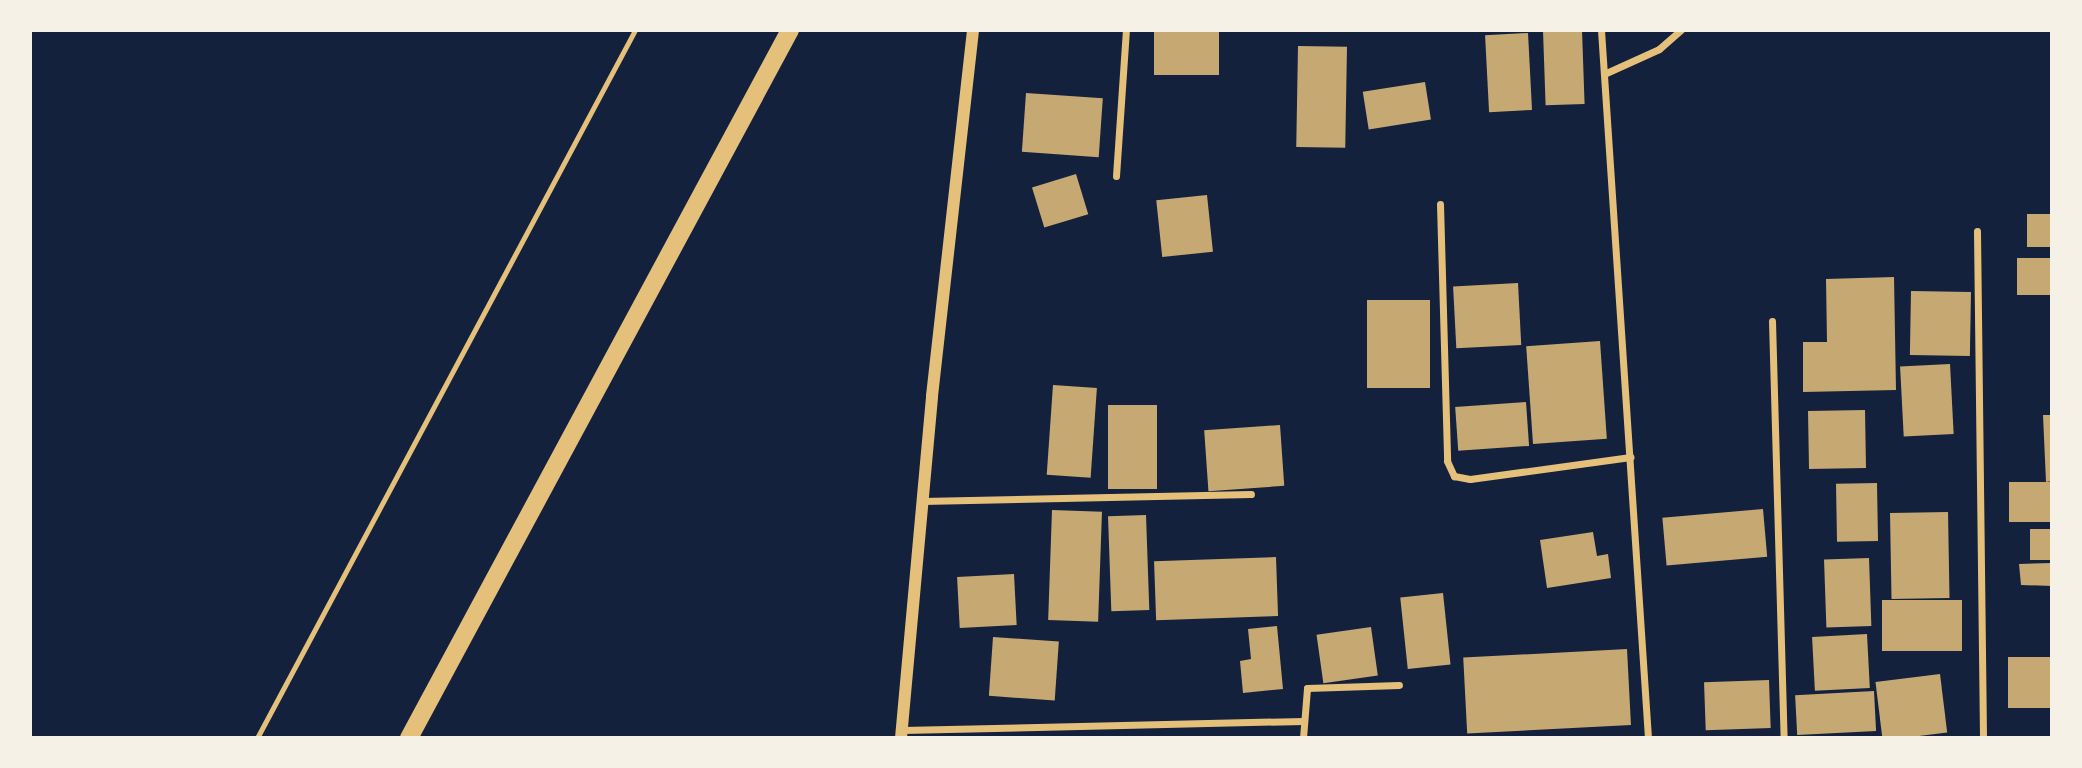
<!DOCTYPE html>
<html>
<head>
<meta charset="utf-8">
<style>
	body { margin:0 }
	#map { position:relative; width:2082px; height:768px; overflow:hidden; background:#14213d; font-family:Signika,sans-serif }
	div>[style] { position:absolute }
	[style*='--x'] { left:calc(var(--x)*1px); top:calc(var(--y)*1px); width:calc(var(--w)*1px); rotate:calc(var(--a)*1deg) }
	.building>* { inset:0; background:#c6a872; transform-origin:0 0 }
	.service>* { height:5px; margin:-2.5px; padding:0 2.5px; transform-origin:2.5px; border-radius:2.5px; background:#e5c07b }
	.minor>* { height:7px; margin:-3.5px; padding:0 3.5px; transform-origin:3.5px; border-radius:3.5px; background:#e5c07b }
	.tertiary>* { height:12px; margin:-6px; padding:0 6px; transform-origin:6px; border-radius:6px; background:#e5c07b }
	.primary>* { height:18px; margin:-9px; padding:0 9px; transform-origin:9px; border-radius:9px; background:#e5c07b }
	span { translate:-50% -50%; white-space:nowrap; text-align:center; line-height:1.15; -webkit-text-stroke:7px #f6f1e7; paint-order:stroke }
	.frame { position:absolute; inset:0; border:32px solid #f6f1e7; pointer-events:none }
</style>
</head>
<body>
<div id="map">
	<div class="building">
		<i style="left:1154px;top:30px;width:65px;height:45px"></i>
		<i style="left:1582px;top:30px;width:74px;height:39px;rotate:88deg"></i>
		<i style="left:1528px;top:33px;width:77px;height:43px;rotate:87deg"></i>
		<i style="left:1298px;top:46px;width:49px;height:101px;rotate:1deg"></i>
		<i style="left:1425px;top:82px;width:38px;height:63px;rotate:81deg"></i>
		<i style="left:1026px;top:93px;width:77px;height:59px;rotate:4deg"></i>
		<i style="left:1076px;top:174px;width:42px;height:46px;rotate:73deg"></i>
		<i style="left:1207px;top:195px;width:57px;height:51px;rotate:84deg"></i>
		<i style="left:2052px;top:214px;width:33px;height:25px;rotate:90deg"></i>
		<i style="left:2017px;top:258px;width:35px;height:37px"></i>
		<i style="clip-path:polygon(1894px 277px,1896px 390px,1803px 392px,1803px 342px,1827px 342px,1826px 279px)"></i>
		<i style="left:1518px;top:283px;width:62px;height:65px;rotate:87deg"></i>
		<i style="left:1911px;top:291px;width:60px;height:64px;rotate:1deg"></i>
		<i style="left:1430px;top:300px;width:88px;height:63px;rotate:90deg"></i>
		<i style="left:1600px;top:341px;width:98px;height:74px;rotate:86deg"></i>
		<i style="left:1950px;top:364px;width:70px;height:50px;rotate:87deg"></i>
		<i style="left:1053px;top:385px;width:44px;height:90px;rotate:4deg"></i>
		<i style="left:1526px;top:402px;width:44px;height:71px;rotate:86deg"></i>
		<i style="left:1108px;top:405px;width:49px;height:84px"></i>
		<i style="left:1865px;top:410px;width:58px;height:57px;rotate:89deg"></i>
		<i style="clip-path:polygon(2043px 415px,2052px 415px,2052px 481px,2046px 482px)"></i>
		<i style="left:1280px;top:425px;width:61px;height:76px;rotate:86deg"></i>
		<i style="left:2009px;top:482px;width:43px;height:40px"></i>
		<i style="left:1877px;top:483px;width:58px;height:41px;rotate:89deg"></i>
		<i style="left:1763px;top:509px;width:48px;height:101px;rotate:85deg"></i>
		<i style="left:1052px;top:510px;width:50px;height:110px;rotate:2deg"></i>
		<i style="left:1948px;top:512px;width:86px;height:58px;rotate:89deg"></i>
		<i style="left:1146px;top:515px;width:95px;height:38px;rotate:88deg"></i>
		<i style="left:2030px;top:529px;width:22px;height:31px"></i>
		<i style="clip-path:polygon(1593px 532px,1597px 556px,1608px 554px,1611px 578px,1547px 588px,1540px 540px)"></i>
		<i style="left:1276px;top:557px;width:59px;height:122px;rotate:88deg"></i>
		<i style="left:1869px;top:558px;width:68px;height:45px;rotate:88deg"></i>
		<i style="clip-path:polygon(2052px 563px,2052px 586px,2021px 585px,2019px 564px)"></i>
		<i style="left:1014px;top:574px;width:51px;height:57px;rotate:87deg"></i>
		<i style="left:1443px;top:593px;width:72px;height:43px;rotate:84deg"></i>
		<i style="left:1962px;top:600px;width:51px;height:80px;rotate:90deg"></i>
		<i style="clip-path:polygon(1277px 626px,1283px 689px,1243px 693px,1240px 661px,1251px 659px,1248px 629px)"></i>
		<i style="left:1371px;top:627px;width:49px;height:55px;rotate:82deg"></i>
		<i style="left:1867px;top:634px;width:54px;height:55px;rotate:87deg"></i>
		<i style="left:993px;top:637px;width:66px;height:59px;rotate:4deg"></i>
		<i style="left:1627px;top:649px;width:76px;height:164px;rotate:87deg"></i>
		<i style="left:2052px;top:657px;width:51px;height:44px;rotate:90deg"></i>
		<i style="left:1940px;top:674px;width:59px;height:65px;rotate:83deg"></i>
		<i style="left:1769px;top:680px;width:48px;height:65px;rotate:88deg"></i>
		<i style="left:1874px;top:691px;width:40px;height:79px;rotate:87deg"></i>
	</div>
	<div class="service">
		<i style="--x:257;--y:738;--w:803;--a:-61.9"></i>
	</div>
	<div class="minor">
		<i style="--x:1601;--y:30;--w:710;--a:86.2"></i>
		<i style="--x:1604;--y:74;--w:60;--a:-24.4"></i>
		<i style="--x:1659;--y:49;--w:29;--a:-41"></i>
		<i style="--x:1116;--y:176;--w:146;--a:-86.1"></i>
		<i style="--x:1440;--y:204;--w:257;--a:88.4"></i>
		<i style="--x:1447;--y:461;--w:17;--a:65"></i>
		<i style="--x:1454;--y:476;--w:16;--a:11"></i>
		<i style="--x:1470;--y:479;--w:162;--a:-7.8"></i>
		<i style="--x:1977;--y:231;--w:507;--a:89.32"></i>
		<i style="--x:1772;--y:321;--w:417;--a:88.4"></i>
		<i style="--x:922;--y:501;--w:329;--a:-1.2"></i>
		<i style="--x:902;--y:730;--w:402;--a:-1.3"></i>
		<i style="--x:1303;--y:738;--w:50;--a:-85.4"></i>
		<i style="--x:1307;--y:688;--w:92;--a:-1.9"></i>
	</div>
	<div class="tertiary">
		<i style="--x:901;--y:738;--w:343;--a:-84.8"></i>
		<i style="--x:932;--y:396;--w:368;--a:-83.6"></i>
	</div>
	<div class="primary">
		<i style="--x:409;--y:738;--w:804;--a:-61.71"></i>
	</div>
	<div class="frame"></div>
</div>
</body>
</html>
